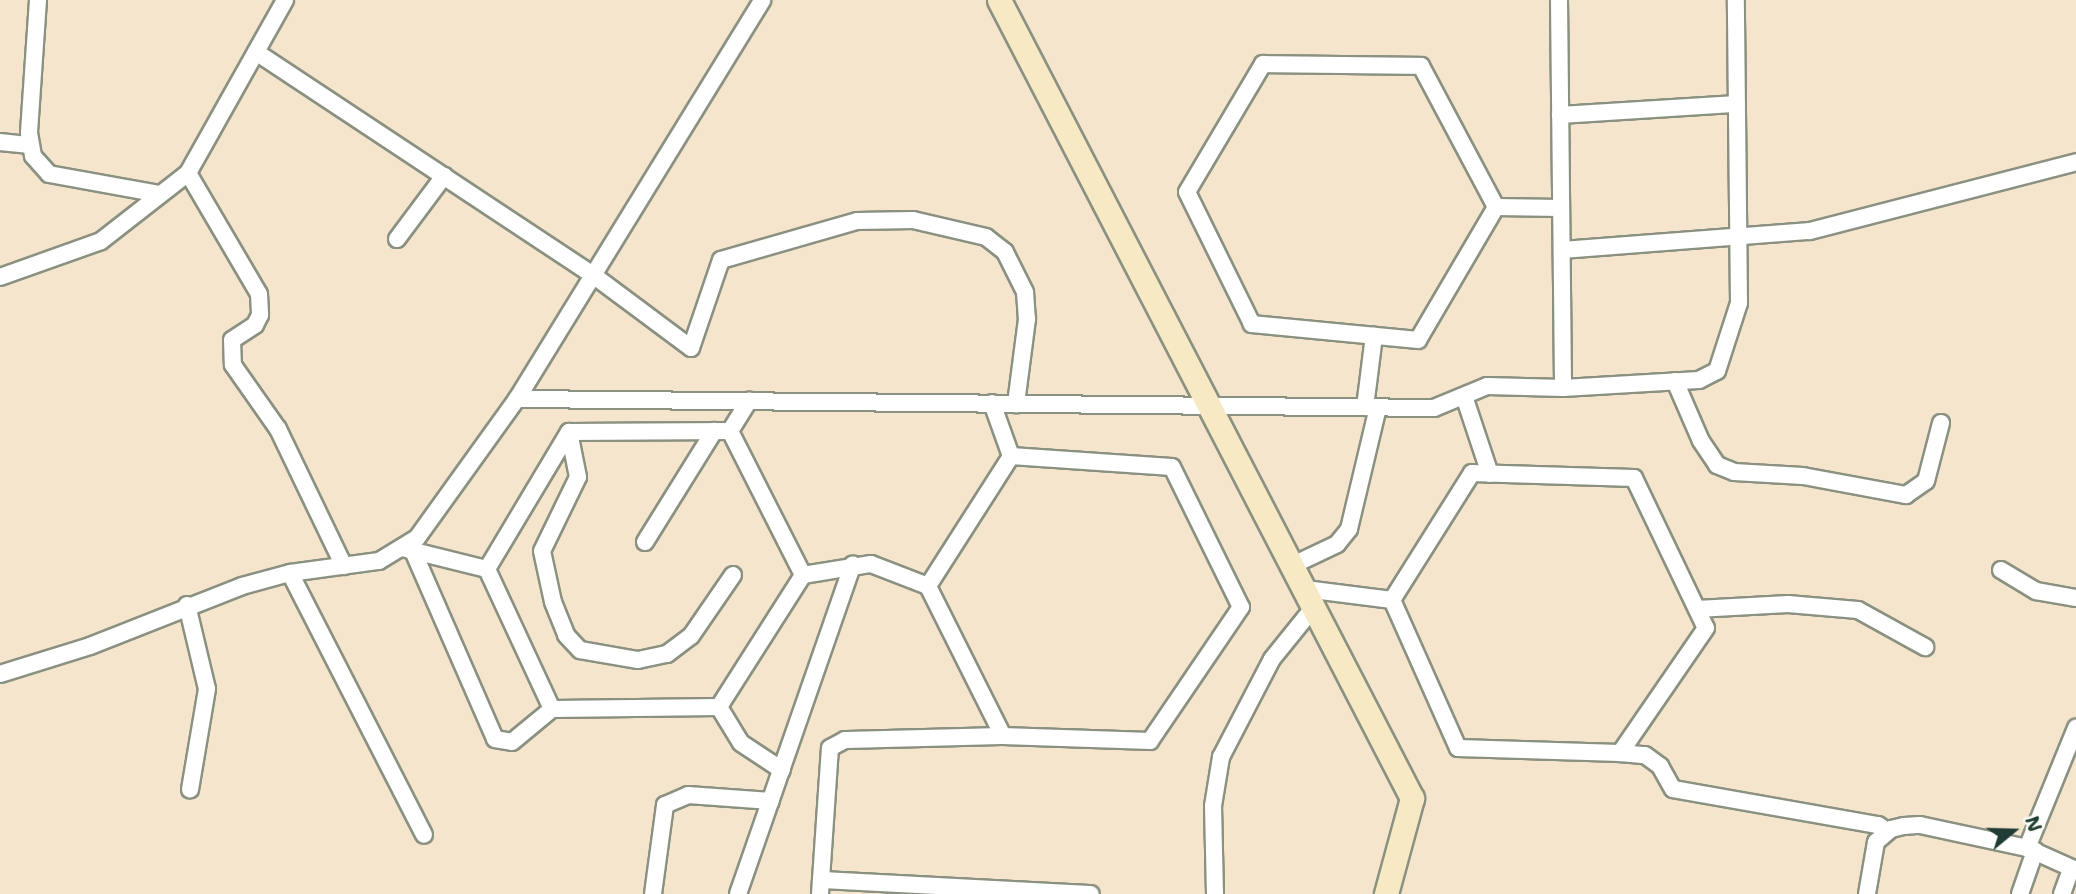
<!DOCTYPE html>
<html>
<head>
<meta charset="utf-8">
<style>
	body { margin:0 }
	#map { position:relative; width:2076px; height:894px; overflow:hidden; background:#f5e5cd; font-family:"Shantell Sans",sans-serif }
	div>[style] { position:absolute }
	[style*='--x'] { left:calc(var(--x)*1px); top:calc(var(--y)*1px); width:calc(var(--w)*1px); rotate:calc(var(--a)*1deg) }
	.roads { filter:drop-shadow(2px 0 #8a9180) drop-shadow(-2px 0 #8a9180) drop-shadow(0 2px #8a9180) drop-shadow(0 -2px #8a9180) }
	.street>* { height:16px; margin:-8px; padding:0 8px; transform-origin:8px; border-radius:8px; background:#fff }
	.secondary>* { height:23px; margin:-11.5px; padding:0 11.5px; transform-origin:11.5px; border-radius:11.5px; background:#f7e9c3 }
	span { translate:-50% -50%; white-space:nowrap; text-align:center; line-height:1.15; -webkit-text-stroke:7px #fdfcf7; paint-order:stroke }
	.north { position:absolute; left:1978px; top:796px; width:70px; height:70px; -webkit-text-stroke:5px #fdfcf7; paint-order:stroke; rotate:71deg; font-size:19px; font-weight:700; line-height:28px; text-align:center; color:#1f3d34 }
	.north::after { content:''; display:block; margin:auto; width:24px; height:32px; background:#1f3d34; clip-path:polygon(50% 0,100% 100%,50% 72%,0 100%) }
</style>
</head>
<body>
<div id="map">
	<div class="roads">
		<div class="street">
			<i style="--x:38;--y:0;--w:133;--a:93.9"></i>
			<i style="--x:29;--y:133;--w:23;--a:80"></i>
			<i style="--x:33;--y:156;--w:24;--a:48"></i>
			<i style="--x:49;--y:174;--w:113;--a:10.2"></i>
			<i style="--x:1559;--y:0;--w:388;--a:89.4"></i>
			<i style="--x:256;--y:52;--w:404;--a:33.5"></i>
			<i style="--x:593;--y:275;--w:122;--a:36.7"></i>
			<i style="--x:691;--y:348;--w:93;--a:-71.2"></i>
			<i style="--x:721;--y:260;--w:141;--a:-16"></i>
			<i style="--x:857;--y:221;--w:56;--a:-1"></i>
			<i style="--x:913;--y:220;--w:75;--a:13.1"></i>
			<i style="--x:986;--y:237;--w:24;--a:38"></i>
			<i style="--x:1005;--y:252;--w:45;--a:63.4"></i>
			<i style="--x:1025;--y:292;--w:27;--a:86"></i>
			<i style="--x:1027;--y:319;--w:86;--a:97.4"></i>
			<i style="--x:1263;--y:64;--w:158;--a:0.7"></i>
			<i style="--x:1421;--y:66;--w:160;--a:62"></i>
			<i style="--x:1496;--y:207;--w:154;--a:120.4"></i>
			<i style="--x:1418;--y:340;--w:167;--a:-174.5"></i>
			<i style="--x:1252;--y:324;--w:147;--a:-116.2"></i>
			<i style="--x:1187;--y:192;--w:149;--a:-59.3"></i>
			<i style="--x:1560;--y:115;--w:177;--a:-3.6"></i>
			<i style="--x:0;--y:142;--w:30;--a:6"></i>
			<i style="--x:188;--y:173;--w:140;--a:59.6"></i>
			<i style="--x:259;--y:294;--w:21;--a:87"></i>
			<i style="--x:260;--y:315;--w:11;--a:117"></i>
			<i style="--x:255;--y:325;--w:27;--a:147"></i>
			<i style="--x:232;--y:340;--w:25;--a:88"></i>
			<i style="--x:233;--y:365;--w:78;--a:54.9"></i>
			<i style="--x:278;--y:429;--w:152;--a:64.3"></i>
			<i style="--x:1496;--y:207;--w:65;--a:0.9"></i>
			<i style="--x:397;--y:239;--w:79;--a:-53.3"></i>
			<i style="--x:1562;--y:250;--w:249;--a:-4.4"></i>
			<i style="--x:1810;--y:231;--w:275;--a:-14.5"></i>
			<i style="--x:0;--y:277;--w:107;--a:-19.6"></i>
			<i style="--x:101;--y:241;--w:110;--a:-38"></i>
			<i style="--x:188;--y:173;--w:198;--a:-60.7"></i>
			<i style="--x:1675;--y:381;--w:65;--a:66.6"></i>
			<i style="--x:1701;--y:441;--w:29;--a:56"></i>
			<i style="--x:1717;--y:465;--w:18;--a:22"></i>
			<i style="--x:1734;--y:472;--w:69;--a:3.3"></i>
			<i style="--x:1803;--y:476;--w:105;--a:10.5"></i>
			<i style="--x:1906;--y:495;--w:24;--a:-35"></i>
			<i style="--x:1926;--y:481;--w:60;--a:-75.5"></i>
			<i style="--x:1464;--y:396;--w:82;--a:71.6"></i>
			<i style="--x:517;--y:399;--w:917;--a:0.56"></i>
			<i style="--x:1434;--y:408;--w:57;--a:-22.5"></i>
			<i style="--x:1487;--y:386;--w:76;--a:1.5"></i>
			<i style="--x:1563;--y:388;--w:136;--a:-3.4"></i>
			<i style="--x:1699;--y:380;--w:20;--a:-27"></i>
			<i style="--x:1717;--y:371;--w:71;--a:-72.1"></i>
			<i style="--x:1739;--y:303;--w:303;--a:-90.6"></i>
			<i style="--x:992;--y:403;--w:56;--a:70.3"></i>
			<i style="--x:1365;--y:407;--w:72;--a:-82.8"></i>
			<i style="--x:730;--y:431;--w:161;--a:63.1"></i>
			<i style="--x:803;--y:575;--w:156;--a:122.5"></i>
			<i style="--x:719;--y:707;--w:167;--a:179.3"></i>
			<i style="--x:552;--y:709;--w:154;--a:-114.9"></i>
			<i style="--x:487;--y:569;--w:160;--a:-59.1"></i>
			<i style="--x:569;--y:432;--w:161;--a:-0.4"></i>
			<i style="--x:730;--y:431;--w:36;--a:-58"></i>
			<i style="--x:569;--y:432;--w:46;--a:78.7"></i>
			<i style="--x:578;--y:477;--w:82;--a:115.9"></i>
			<i style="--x:542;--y:551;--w:52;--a:77.8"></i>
			<i style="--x:553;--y:602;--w:35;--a:68"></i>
			<i style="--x:566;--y:635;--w:21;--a:47"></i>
			<i style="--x:580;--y:650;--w:59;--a:9.8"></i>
			<i style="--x:638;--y:660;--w:30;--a:-12"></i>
			<i style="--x:667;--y:654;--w:30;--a:-37"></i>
			<i style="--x:691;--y:636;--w:74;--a:-55.5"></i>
			<i style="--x:1011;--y:456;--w:161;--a:3.9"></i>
			<i style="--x:1172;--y:467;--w:156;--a:63.8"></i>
			<i style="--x:1241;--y:607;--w:162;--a:124.2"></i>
			<i style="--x:1150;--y:741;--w:147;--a:-178.1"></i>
			<i style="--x:1003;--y:736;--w:168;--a:-116.6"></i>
			<i style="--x:928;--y:586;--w:154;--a:-57.4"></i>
			<i style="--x:1472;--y:473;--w:162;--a:1.8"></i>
			<i style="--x:1634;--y:478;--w:166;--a:64.4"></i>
			<i style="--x:1706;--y:628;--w:152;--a:124.5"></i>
			<i style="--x:1620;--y:753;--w:162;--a:-178.2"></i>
			<i style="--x:1458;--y:748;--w:162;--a:-114"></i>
			<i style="--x:1392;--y:600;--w:150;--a:-57.8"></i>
			<i style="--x:645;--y:542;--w:131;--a:-58.1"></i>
			<i style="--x:406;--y:549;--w:83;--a:13.9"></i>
			<i style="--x:413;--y:551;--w:205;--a:66.4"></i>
			<i style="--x:495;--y:739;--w:17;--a:10"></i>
			<i style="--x:512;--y:742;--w:52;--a:-39.5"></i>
			<i style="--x:1293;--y:565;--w:49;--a:-25.5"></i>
			<i style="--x:1337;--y:544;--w:19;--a:-51"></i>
			<i style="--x:1349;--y:529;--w:125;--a:-76.6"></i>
			<i style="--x:2001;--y:570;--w:41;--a:31"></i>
			<i style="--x:2036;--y:591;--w:41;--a:9.9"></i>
			<i style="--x:290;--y:573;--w:294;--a:62.9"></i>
			<i style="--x:803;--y:575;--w:69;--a:-9.2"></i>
			<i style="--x:871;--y:564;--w:61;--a:21.1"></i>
			<i style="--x:1305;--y:589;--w:88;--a:7.2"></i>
			<i style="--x:187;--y:605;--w:86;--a:76.6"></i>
			<i style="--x:207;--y:689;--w:102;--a:99.6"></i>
			<i style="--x:1697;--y:609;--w:91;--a:-3.1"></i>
			<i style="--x:1788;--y:604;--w:70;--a:4.9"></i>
			<i style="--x:1858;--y:610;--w:77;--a:28.9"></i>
			<i style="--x:0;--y:674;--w:94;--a:-17.3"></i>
			<i style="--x:90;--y:646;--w:163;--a:-21.5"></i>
			<i style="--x:242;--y:586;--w:50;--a:-15.2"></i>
			<i style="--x:290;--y:573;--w:90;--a:-7.7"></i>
			<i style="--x:379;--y:561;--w:44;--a:-31.2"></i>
			<i style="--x:417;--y:538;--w:171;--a:-54.3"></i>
			<i style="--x:517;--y:399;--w:468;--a:-58.4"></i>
			<i style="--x:719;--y:707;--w:42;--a:58.6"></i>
			<i style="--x:741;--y:743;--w:49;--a:33.4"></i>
			<i style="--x:1620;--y:753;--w:25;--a:5"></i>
			<i style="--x:1645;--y:755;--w:19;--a:36"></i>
			<i style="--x:1660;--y:766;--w:26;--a:61"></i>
			<i style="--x:1673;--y:789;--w:208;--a:10"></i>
			<i style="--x:1878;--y:825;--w:11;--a:34"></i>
			<i style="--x:2027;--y:848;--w:130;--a:-67.8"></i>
			<i style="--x:821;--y:880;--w:270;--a:3"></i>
			<i style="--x:653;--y:894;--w:90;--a:-82.3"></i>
			<i style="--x:665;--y:805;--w:25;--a:-23"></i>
			<i style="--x:688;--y:795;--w:83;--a:4.1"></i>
			<i style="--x:738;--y:894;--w:349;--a:-70.8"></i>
			<i style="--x:820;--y:894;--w:146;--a:-86.1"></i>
			<i style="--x:830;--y:748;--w:17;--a:-28"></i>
			<i style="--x:845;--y:740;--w:158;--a:-1.5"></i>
			<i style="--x:1215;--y:894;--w:88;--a:-91.3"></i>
			<i style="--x:1213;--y:806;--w:50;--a:-80.7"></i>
			<i style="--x:1221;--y:757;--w:110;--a:-62.5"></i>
			<i style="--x:1272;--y:659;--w:67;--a:-51.1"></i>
			<i style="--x:1867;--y:894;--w:53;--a:-80.2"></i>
			<i style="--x:1876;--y:842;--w:20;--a:-41"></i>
			<i style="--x:1891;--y:829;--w:13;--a:-13"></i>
			<i style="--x:1904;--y:826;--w:16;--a:-4"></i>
			<i style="--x:1920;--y:825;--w:109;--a:12.1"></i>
			<i style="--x:2027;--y:848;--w:54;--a:24.2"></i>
			<i style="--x:2020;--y:894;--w:46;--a:-70.8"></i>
			<i style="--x:2062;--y:894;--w:27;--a:-70"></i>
		</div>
		<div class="secondary">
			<i style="--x:999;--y:0;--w:899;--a:62.64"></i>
			<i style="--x:1412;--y:798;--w:99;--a:105.2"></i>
		</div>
	</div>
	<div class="north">N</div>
</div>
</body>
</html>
